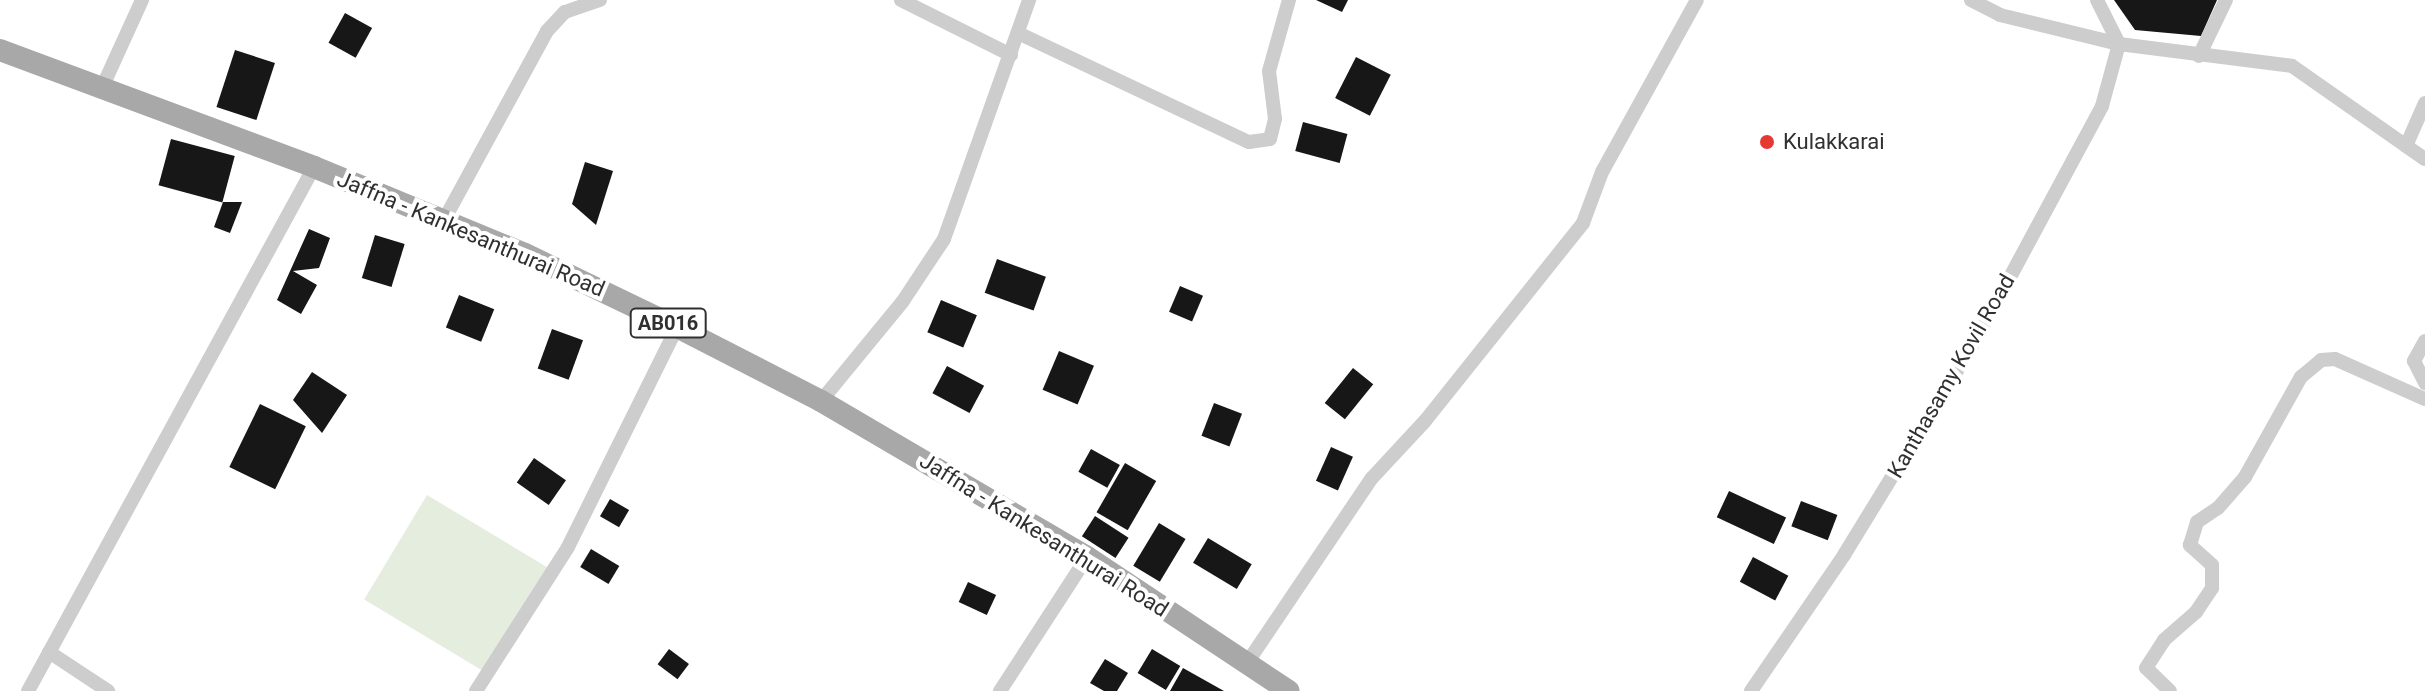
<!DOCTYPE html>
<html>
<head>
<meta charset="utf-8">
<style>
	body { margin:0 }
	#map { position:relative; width:2425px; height:691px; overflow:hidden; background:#fff; font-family:Roboto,sans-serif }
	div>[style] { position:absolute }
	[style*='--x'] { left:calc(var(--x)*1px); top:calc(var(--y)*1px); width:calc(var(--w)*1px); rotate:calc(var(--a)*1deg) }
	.green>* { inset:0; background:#e4edde; transform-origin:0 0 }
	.building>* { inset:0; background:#171717; transform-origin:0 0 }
	.street>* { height:14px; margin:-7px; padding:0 7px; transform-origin:7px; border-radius:7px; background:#cdcdcd }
	.primary>* { height:22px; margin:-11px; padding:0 11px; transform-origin:11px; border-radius:11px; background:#a8a8a8 }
	.dots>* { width:22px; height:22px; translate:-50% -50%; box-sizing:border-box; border:4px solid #fff; border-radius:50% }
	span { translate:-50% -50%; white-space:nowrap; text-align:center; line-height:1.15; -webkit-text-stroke:8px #fff; paint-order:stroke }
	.shield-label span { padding:2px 6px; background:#fff; border:2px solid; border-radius:6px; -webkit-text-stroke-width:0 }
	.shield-label { font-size:20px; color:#303030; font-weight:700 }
	.poi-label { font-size:22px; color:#303030 }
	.left { translate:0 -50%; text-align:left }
	.street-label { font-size:22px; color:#303030 }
</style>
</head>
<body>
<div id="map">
	<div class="green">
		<i style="left:427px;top:495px;width:147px;height:122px;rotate:31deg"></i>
	</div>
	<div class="building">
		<i style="clip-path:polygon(1316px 0,1348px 0,1342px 12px)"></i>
		<i style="clip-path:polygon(2114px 0,2217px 0,2201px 36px,2135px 30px)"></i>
		<i style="left:345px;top:13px;width:31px;height:34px;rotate:29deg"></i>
		<i style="left:235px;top:50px;width:42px;height:60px;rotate:18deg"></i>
		<i style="left:1356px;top:57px;width:39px;height:46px;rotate:27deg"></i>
		<i style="left:1303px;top:122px;width:46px;height:30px;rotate:15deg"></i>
		<i style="left:171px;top:139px;width:66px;height:48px;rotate:15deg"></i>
		<i style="clip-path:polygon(585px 162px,613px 171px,596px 225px,572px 204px)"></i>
		<i style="clip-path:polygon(223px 202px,242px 202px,230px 233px,214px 227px)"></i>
		<i style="clip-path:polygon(309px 229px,330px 238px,319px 268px,293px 271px,317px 285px,301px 314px,277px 300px)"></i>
		<i style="left:375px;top:235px;width:31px;height:45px;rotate:17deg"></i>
		<i style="left:997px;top:259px;width:52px;height:36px;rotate:20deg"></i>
		<i style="left:1180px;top:286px;width:25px;height:28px;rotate:23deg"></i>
		<i style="left:459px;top:295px;width:38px;height:35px;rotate:22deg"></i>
		<i style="left:941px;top:300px;width:39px;height:35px;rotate:23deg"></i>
		<i style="left:552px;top:329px;width:33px;height:42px;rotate:20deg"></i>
		<i style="left:1059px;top:351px;width:38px;height:42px;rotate:23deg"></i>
		<i style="left:947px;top:366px;width:42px;height:31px;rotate:28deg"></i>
		<i style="left:1353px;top:368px;width:26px;height:45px;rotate:39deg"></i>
		<i style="clip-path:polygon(312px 372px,347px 395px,322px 433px,293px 400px)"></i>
		<i style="left:1214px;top:403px;width:30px;height:35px;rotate:21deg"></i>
		<i style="left:260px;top:404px;width:51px;height:70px;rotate:26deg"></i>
		<i style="left:1331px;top:447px;width:24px;height:37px;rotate:24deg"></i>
		<i style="left:1091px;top:449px;width:33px;height:26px;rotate:29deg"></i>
		<i style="left:534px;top:458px;width:39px;height:30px;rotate:35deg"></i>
		<i style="left:1125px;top:463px;width:36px;height:57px;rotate:30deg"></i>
		<i style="left:1729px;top:491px;width:63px;height:29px;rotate:25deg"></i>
		<i style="left:610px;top:499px;width:22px;height:20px;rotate:30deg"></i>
		<i style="left:1801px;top:501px;width:39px;height:27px;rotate:21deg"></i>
		<i style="left:1095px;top:516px;width:40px;height:24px;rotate:33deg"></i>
		<i style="left:1159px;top:523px;width:31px;height:50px;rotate:31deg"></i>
		<i style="left:1208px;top:538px;width:51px;height:29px;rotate:31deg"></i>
		<i style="left:591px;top:549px;width:33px;height:21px;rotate:31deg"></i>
		<i style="left:1753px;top:557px;width:40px;height:28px;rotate:28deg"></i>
		<i style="left:968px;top:582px;width:31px;height:22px;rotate:25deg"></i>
		<i style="left:669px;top:649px;width:25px;height:19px;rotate:37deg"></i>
		<i style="left:1152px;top:649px;width:33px;height:28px;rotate:31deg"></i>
		<i style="clip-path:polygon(1105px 659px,1128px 673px,1117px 691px,1104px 691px,1090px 683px)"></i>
		<i style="clip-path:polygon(1183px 668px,1224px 691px,1170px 691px)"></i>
	</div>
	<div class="street">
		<i style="--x:901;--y:0;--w:123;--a:26.6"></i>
		<i style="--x:1971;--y:0;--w:33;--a:27"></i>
		<i style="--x:2000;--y:15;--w:122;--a:13.7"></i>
		<i style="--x:2119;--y:44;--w:174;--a:7.2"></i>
		<i style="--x:2292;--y:66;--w:162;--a:35"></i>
		<i style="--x:1018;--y:33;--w:255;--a:25.3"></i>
		<i style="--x:1249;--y:142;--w:21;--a:-8"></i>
		<i style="--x:1270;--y:139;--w:21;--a:-76"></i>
		<i style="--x:1275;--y:119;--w:48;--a:-97.1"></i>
		<i style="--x:1269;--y:71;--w:74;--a:-74.3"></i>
		<i style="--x:2199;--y:56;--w:62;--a:-64.3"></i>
		<i style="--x:101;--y:90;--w:99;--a:-65.5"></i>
		<i style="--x:2406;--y:146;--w:47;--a:-66.2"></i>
		<i style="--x:444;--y:220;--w:215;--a:-61.4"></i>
		<i style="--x:547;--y:31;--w:26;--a:-47"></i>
		<i style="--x:565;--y:12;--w:37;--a:-19"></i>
		<i style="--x:2425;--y:341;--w:23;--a:119"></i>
		<i style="--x:2414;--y:361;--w:25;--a:63"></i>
		<i style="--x:821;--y:401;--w:129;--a:-50.6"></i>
		<i style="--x:903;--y:301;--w:74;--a:-56.5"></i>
		<i style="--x:944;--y:239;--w:254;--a:-70.4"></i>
		<i style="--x:49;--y:652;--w:71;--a:33.5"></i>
		<i style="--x:1247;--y:663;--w:223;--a:-56"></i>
		<i style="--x:1372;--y:478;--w:78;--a:-47.1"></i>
		<i style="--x:1425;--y:421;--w:253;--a:-51.4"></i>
		<i style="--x:1583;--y:223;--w:54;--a:-69.6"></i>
		<i style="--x:1602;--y:172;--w:196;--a:-61.1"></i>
		<i style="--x:28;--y:691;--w:597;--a:-61.37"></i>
		<i style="--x:476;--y:691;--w:171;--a:-57.4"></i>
		<i style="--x:568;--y:547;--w:246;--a:-63.6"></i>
		<i style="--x:1000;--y:691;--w:160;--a:-57"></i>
		<i style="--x:1751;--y:691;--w:165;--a:-55.6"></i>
		<i style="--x:1844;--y:555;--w:263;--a:-58.5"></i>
		<i style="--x:1981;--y:331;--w:255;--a:-61.7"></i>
		<i style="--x:2102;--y:106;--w:64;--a:-74.7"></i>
		<i style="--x:2119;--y:44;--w:49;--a:-116.6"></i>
		<i style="--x:2170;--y:691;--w:33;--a:-136"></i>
		<i style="--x:2146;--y:668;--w:33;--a:-57"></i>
		<i style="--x:2164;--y:640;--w:43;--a:-41.2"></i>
		<i style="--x:2196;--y:612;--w:29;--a:-56"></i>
		<i style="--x:2212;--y:588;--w:23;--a:-90"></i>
		<i style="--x:2212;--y:565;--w:30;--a:-138"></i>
		<i style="--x:2190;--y:545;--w:24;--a:-73"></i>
		<i style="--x:2197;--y:522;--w:25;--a:-34"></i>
		<i style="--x:2218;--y:508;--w:41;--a:-48.9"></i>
		<i style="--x:2245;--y:477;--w:115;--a:-60.8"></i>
		<i style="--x:2301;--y:377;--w:26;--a:-40"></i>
		<i style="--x:2321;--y:360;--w:14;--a:-4"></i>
		<i style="--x:2335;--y:359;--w:98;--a:24"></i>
	</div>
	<div class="primary">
		<i style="--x:0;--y:50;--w:335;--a:20.4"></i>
		<i style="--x:314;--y:167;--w:228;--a:22.4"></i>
		<i style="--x:525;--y:254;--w:169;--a:25.7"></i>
		<i style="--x:677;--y:327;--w:162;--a:27.2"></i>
		<i style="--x:821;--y:401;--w:308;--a:30.4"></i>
		<i style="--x:1087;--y:557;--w:242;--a:33.6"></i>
	</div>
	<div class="dots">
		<i style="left:1767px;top:142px;background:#e63933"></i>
	</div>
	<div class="shield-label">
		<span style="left:668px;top:323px">AB016</span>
	</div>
	<div class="poi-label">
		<span class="left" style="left:1783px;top:142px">Kulakkarai</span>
	</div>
	<div class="street-label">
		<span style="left:471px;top:234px;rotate:23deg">Jaffna - Kankesanthurai Road</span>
		<span style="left:1951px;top:376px;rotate:-60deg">Kanthasamy Kovil Road</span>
		<span style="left:1044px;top:535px;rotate:32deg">Jaffna - Kankesanthurai Road</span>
	</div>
</div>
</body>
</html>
